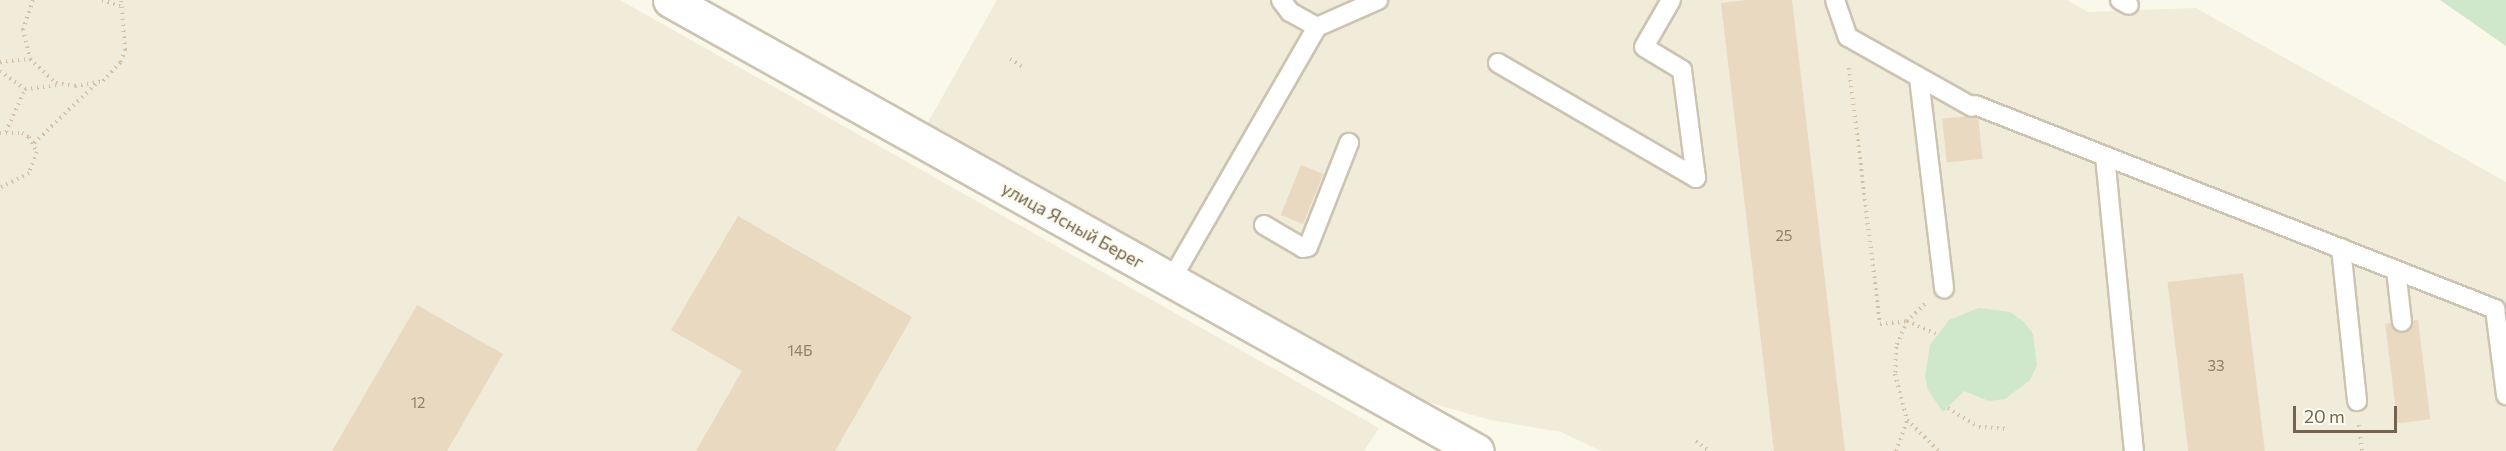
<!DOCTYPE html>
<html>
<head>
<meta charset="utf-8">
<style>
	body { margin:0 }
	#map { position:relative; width:2506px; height:451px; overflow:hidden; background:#faf8ea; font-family:Commissioner,sans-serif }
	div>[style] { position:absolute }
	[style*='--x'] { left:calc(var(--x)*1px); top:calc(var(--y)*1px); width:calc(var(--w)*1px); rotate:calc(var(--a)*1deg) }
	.residential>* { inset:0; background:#f1ebd9 }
	.green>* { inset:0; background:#cfe7ca }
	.building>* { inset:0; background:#e8d9c0; transform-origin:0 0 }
	.path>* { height:4px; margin-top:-2px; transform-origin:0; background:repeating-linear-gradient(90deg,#d2c2a8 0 1.5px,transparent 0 6px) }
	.roads { filter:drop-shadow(2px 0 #ccc3b1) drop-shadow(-2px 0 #ccc3b1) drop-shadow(0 2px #ccc3b1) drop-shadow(0 -2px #ccc3b1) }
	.lane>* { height:18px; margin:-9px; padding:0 9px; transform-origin:9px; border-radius:9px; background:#fff }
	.street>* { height:33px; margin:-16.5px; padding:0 16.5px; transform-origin:16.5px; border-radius:16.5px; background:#fff }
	span { translate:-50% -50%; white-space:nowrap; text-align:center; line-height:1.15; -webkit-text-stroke:4.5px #fdfbf0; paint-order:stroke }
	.number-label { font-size:15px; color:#90816c }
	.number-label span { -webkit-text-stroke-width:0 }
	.street-label { font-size:18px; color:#736450 }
	.scale { position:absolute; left:2293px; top:406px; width:104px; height:27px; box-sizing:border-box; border:3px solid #736450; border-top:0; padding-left:8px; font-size:18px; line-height:21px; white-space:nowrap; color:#736450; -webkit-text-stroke:4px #fdfbf0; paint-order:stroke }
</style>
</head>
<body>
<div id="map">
	<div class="residential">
		<i style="clip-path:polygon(0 0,620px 0,1379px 428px,1364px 451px,0 451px)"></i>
		<i style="clip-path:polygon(997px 0,2067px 0,2088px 12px,2196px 8px,2506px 182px,2506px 451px,1601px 451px,1561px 432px,1490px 420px,1410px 397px,926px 126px)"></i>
	</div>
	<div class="green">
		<i style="clip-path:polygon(2440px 0,2506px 0,2506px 46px)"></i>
		<i style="clip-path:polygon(1979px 308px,2010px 312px,2023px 321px,2033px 334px,2037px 365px,2030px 380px,2005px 399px,1989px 401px,1964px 391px,1943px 412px,1928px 390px,1925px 376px,1930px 345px,1949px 320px)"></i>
	</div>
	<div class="building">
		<i style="clip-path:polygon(1746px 0,1792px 0,1845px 451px,1774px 451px,1721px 3px)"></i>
		<i style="left:1978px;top:115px;width:44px;height:36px;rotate:84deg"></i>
		<i style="left:1301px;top:165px;width:24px;height:54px;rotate:22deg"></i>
		<i style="clip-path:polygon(738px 216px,912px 317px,835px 451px,696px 451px,742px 371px,671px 330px)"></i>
		<i style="left:2243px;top:273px;width:179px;height:76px;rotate:83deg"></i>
		<i style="clip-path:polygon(417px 305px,503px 354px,447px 451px,332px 451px)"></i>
		<i style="left:2418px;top:320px;width:100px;height:33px;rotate:83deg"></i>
	</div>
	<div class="path">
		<i style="--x:33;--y:0;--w:31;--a:109"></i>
		<i style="--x:23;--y:29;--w:31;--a:77"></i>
		<i style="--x:30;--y:59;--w:35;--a:43"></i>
		<i style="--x:56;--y:83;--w:19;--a:9"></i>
		<i style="--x:75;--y:86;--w:28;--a:-10"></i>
		<i style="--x:103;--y:81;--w:26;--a:-47"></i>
		<i style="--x:121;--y:62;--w:13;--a:-72"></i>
		<i style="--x:125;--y:50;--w:50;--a:-94.6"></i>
		<i style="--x:102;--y:0;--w:19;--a:18"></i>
		<i style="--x:1010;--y:59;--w:17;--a:31"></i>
		<i style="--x:0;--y:62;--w:30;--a:-6"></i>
		<i style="--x:1849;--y:68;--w:258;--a:83.1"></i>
		<i style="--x:1880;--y:324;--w:27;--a:-6"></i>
		<i style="--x:1907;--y:321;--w:32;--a:24"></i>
		<i style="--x:0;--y:71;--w:31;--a:36"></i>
		<i style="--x:6;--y:132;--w:47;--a:-66.2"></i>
		<i style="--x:25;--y:89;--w:35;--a:-7"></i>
		<i style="--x:0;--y:133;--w:22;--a:0"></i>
		<i style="--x:22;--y:133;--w:8;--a:30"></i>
		<i style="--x:29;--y:137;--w:17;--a:62"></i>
		<i style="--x:37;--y:152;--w:22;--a:111"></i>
		<i style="--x:29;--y:173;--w:33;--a:153"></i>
		<i style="--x:34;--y:143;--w:86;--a:-43.6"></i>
		<i style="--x:1925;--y:304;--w:25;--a:137"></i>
		<i style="--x:1907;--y:321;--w:28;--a:113"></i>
		<i style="--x:1896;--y:347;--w:27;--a:92"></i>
		<i style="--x:1895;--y:374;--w:48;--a:75.4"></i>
		<i style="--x:1907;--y:420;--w:45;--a:44.1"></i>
		<i style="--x:1948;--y:408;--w:36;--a:32"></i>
		<i style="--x:1979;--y:427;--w:29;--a:4"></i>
		<i style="--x:2359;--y:425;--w:26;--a:83"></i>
		<i style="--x:1696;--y:441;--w:16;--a:38"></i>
		<i style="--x:1896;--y:451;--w:33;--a:-70"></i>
	</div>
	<div class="roads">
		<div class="lane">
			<i style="--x:1835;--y:0;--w:39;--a:71"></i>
			<i style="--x:1848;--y:37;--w:142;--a:29.4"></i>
			<i style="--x:2120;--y:0;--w:10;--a:29"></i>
			<i style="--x:1317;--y:27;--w:67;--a:-23.9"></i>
			<i style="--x:1498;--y:63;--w:229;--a:30.1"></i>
			<i style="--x:1696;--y:178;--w:109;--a:-97.4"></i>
			<i style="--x:1682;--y:70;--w:44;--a:-148.8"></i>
			<i style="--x:1644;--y:47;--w:54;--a:-60.1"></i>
			<i style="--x:1919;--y:78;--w:212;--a:83.2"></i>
			<i style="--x:1975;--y:105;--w:559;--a:21.42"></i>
			<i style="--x:2495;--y:309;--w:87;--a:82.7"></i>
			<i style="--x:2105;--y:156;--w:296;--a:84.4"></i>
			<i style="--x:1264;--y:225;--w:45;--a:30.5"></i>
			<i style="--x:1303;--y:248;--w:5;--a:-11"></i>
			<i style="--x:1308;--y:247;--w:112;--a:-68.5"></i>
			<i style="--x:2341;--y:248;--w:154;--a:84"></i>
			<i style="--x:2396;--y:270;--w:52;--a:83.4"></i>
			<i style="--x:1171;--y:280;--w:292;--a:-60"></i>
			<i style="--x:1317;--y:27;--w:31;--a:-151"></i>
			<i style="--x:1290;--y:12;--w:15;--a:-127"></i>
		</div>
		<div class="street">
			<i style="--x:670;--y:0;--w:924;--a:29.2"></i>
		</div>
	</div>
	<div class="number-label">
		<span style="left:1784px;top:236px">25</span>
		<span style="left:800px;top:351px">14Б</span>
		<span style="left:2216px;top:366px">33</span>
		<span style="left:418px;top:403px">12</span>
	</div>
	<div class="street-label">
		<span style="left:1073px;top:225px;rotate:29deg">улица Ясный Берег</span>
	</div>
	<div class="scale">20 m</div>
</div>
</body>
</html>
